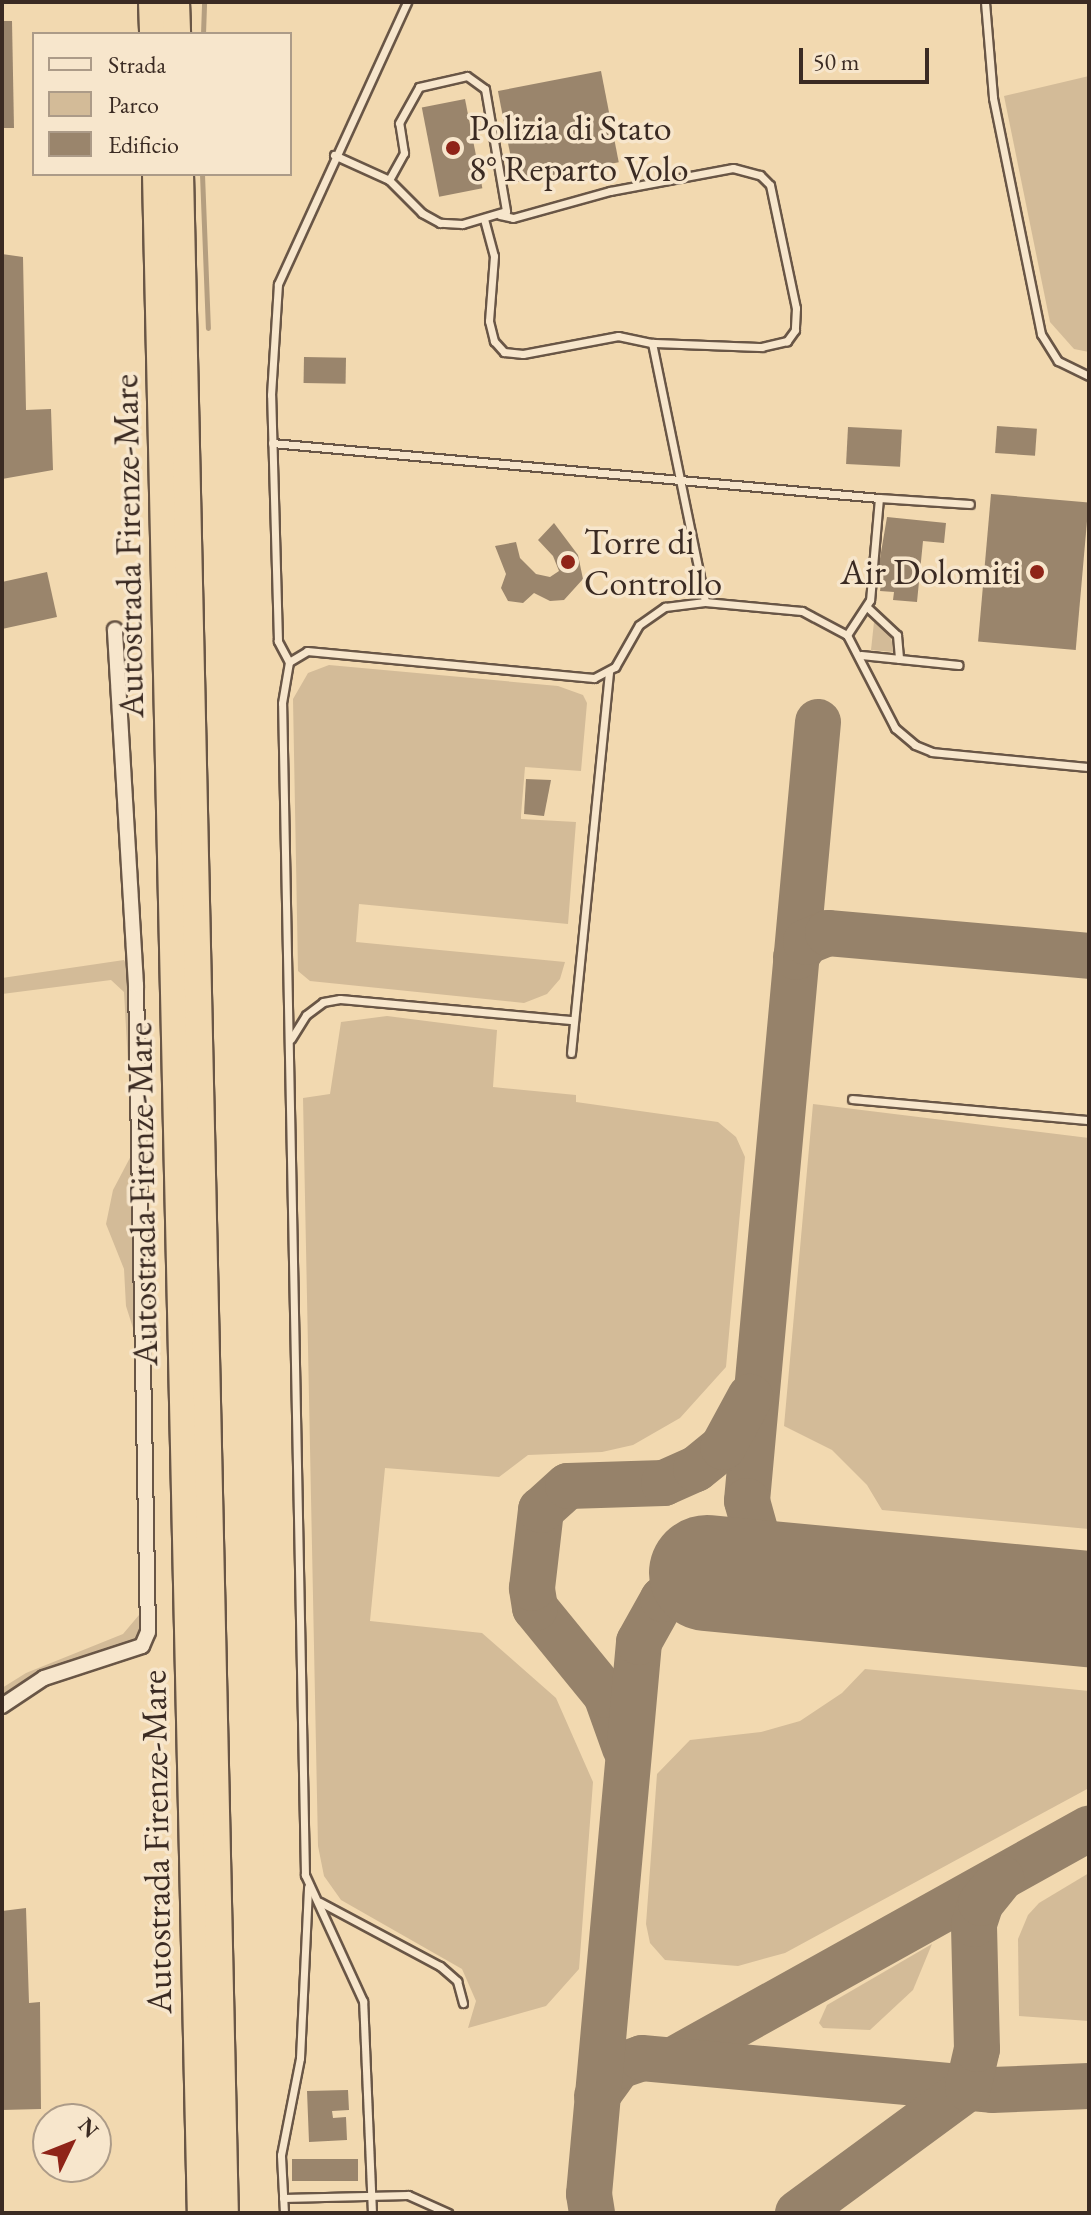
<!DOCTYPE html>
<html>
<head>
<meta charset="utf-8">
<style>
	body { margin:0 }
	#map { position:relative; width:1091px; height:2215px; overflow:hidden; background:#f2d9b0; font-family:"EB Garamond",serif }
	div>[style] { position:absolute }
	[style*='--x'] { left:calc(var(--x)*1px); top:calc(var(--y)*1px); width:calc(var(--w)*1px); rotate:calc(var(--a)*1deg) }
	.green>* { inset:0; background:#d3bb98 }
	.stream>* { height:5px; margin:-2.5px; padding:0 2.5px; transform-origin:2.5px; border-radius:2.5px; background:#b49e80 }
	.taxiway>* { height:46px; margin:-23px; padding:0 23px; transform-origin:23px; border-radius:23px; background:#96826a }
	.runway>* { height:116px; margin:-58px; padding:0 58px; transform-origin:58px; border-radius:58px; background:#96826a }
	.building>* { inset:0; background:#9a856c; transform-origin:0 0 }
	.roads { filter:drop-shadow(2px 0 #695646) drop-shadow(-2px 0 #695646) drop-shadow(0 2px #695646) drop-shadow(0 -2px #695646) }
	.service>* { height:7px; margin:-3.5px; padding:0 3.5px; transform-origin:3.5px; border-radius:3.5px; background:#f7e6cc }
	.minor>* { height:14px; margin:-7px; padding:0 7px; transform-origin:7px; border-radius:7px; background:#f7e6cc }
	.motorway>* { height:26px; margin:-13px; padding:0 13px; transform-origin:13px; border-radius:13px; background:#f2d9b0 }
	.dots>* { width:22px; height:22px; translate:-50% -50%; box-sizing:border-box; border:4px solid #f7e6cc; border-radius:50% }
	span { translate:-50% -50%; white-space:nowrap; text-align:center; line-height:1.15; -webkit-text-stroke:7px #f7e6cc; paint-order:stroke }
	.poi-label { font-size:36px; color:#3b2b23 }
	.left { translate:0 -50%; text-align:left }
	.right { translate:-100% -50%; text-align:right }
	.street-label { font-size:36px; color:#3b2b23 }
	.frame { position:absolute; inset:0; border:4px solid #3b2b23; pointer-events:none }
	.legend { position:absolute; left:32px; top:32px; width:260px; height:144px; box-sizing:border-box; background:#f7e6cc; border:2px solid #ac9b88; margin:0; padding:10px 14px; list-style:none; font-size:24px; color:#3b2b23 }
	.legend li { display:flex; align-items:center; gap:16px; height:40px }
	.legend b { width:40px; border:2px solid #ac9b88 }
	.north { position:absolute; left:32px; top:2103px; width:80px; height:80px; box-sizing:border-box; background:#f7e6cc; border:2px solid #ac9b88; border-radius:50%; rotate:47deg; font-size:22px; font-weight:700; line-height:32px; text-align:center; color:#3b2b23 }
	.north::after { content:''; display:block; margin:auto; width:28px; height:36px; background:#8f2418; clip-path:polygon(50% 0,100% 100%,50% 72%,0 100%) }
	.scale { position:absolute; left:799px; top:48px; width:130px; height:36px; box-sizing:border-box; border:4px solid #3b2b23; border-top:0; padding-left:10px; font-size:24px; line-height:28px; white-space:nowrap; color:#3b2b23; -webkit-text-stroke:6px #f7e6cc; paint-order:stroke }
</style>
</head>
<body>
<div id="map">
	<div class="green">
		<i style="clip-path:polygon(1089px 76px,1089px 352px,1074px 349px,1050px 322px,1004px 96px)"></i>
		<i style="clip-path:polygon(874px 622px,890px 633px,894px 652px,871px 650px)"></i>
		<i style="clip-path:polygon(329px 665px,558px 686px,583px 695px,587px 703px,581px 771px,525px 767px,521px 815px,521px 819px,576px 822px,568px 924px,359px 904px,356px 942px,565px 962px,560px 979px,547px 994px,524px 1003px,310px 981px,298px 971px,293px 699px,308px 673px)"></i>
		<i style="clip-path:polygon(124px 960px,129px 970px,134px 1043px,145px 1621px,132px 1644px,41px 1673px,2px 1699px,2px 1688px,26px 1673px,123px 1634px,139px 1615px,139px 1347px,126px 1306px,124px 1269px,106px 1224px,113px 1190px,133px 1152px,124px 992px,111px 980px,2px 994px,2px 978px)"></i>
		<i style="clip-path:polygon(387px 1016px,497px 1030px,493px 1087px,576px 1095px,576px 1102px,718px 1122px,736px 1137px,745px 1157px,726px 1367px,680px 1418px,633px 1445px,602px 1452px,528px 1455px,499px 1477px,385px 1468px,370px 1621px,482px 1633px,556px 1698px,593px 1782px,579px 1969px,546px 2006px,468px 2028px,476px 2001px,462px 1969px,341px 1900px,324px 1876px,318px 1846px,303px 1098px,330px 1094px,341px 1022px)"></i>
		<i style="clip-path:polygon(813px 1104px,1089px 1138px,1089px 1529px,882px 1510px,867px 1485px,832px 1450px,784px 1426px)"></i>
		<i style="clip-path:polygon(865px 1669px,1089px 1691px,1089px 1788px,785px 1953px,738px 1966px,665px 1960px,650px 1943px,646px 1924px,657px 1774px,690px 1740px,761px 1732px,800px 1721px,842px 1693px)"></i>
		<i style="clip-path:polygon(1089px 1873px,1089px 2021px,1019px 2016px,1018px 1939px,1028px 1915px,1039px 1903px)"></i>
		<i style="clip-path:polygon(932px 1944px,913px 1990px,870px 2030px,823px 2028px,819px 2023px,827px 2005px)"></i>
	</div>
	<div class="stream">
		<i style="--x:203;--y:34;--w:32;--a:-88"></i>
		<i style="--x:202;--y:174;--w:154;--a:87.8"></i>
	</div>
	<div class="taxiway">
		<i style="--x:818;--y:722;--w:782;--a:95.21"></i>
		<i style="--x:747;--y:1501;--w:45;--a:74.4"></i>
		<i style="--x:759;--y:1544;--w:33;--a:44"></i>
		<i style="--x:783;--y:1567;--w:31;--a:22"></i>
		<i style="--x:812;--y:1579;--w:59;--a:8.8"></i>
		<i style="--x:796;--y:957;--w:18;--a:-56"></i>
		<i style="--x:806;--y:942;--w:24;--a:-22"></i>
		<i style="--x:828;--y:933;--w:262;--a:5"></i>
		<i style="--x:625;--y:1748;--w:56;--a:-109.7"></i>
		<i style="--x:606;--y:1695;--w:112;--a:-129.2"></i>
		<i style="--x:535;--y:1608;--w:20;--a:-99"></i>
		<i style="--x:532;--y:1588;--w:79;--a:-83.4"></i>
		<i style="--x:541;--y:1510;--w:36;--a:-42"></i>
		<i style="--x:568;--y:1486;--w:96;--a:-1.8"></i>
		<i style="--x:664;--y:1483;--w:35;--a:-24"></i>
		<i style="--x:696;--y:1469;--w:35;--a:-39"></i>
		<i style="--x:723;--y:1447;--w:57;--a:-61.6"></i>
		<i style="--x:673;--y:2060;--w:476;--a:-29.1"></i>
		<i style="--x:597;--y:2096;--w:37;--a:-54"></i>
		<i style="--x:619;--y:2066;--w:24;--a:-19"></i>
		<i style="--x:642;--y:2058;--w:351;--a:5.2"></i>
		<i style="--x:992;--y:2090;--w:97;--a:-2.4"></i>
		<i style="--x:592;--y:2213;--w:19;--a:-99"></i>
		<i style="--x:589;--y:2194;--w:554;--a:-84.82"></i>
		<i style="--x:639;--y:1642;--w:49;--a:-60.8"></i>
		<i style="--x:663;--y:1599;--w:32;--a:-32"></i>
		<i style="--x:690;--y:1582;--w:38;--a:-11"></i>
		<i style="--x:798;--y:2213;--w:211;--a:-36.3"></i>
		<i style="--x:968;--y:2088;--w:40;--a:-77"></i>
		<i style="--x:977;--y:2049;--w:125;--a:-91.4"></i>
		<i style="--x:974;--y:1924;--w:22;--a:-72"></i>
		<i style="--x:981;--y:1903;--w:32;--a:-51"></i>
	</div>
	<div class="runway">
		<i style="--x:707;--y:1573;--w:384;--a:5.4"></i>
	</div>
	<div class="building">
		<i style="clip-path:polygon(2px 21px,12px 21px,14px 128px,2px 128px)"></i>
		<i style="left:601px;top:71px;width:93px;height:105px;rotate:79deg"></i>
		<i style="left:465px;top:99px;width:91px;height:44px;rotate:79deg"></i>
		<i style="clip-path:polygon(2px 254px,23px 257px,26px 410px,51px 409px,53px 470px,2px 479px)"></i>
		<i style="left:304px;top:357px;width:42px;height:26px;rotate:1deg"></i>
		<i style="left:997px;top:426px;width:40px;height:27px;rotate:4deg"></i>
		<i style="left:848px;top:427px;width:54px;height:37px;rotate:3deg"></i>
		<i style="left:991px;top:494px;width:98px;height:148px;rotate:5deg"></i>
		<i style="clip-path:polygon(887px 517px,946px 523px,944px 543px,923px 541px,917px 602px,893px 600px,894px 592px,880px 591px,882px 577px,877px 576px)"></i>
		<i style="clip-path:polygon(554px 523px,578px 555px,583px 579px,564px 600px,550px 601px,534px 593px,523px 603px,508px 601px,501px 588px,506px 574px,495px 546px,516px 542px,520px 558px,536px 574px,550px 577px,559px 571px,553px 556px,538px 540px)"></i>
		<i style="clip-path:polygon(47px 572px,57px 617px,2px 629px,2px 582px)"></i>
		<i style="clip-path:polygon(526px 779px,551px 780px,544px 816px,524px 814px)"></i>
		<i style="clip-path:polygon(26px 1908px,29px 2003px,40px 2002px,41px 2109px,2px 2110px,2px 1911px)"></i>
		<i style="clip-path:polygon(348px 2090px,349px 2110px,332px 2111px,333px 2118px,346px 2117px,347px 2140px,309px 2142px,307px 2091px)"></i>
		<i style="left:358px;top:2159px;width:22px;height:66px;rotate:90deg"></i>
	</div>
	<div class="roads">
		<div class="service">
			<i style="--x:985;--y:2;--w:96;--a:85.2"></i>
			<i style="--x:993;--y:98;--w:241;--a:78.5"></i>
			<i style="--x:1041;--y:334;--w:32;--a:58"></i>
			<i style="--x:1058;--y:361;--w:34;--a:26"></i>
			<i style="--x:467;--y:76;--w:22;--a:36"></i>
			<i style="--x:485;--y:89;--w:124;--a:80.2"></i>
			<i style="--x:506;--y:211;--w:46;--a:163.5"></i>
			<i style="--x:462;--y:224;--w:22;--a:-177"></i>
			<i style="--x:440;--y:223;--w:21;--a:-151"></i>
			<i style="--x:422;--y:213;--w:47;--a:-135"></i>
			<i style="--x:389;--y:180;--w:31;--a:-61"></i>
			<i style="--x:404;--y:153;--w:30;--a:-99"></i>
			<i style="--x:399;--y:123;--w:41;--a:-60.9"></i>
			<i style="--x:419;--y:87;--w:49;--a:-12.9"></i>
			<i style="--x:334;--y:155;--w:60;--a:24.4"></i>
			<i style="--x:500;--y:215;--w:13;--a:13"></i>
			<i style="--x:513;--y:218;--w:101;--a:-15.6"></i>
			<i style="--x:610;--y:191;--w:125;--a:-10.6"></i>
			<i style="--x:733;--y:168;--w:28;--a:15"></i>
			<i style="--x:760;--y:175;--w:14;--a:45"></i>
			<i style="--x:770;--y:185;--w:126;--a:78.1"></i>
			<i style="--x:796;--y:308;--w:22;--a:93"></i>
			<i style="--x:795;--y:330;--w:14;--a:126"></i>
			<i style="--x:787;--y:341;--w:26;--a:167"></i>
			<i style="--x:762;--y:347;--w:110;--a:-177.9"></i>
			<i style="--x:484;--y:219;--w:38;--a:75"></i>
			<i style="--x:494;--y:256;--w:65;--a:94.4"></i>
			<i style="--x:489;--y:321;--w:21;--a:76"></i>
			<i style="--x:494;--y:341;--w:15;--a:48"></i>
			<i style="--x:504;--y:352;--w:19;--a:6"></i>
			<i style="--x:523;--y:354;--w:97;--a:-10.7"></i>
			<i style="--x:618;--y:336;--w:35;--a:12"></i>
			<i style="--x:652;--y:343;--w:264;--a:78.4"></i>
			<i style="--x:272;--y:443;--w:609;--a:5.18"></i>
			<i style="--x:879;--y:498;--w:102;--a:95"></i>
			<i style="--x:870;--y:600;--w:42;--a:123.3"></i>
			<i style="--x:879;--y:498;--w:91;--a:3.8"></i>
			<i style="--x:867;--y:607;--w:41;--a:43"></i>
			<i style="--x:897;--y:635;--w:24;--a:85"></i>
			<i style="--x:861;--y:655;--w:98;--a:5.9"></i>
			<i style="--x:289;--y:662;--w:24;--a:-118"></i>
			<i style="--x:278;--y:641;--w:246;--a:-91.6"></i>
			<i style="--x:271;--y:395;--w:111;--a:-86.4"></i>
			<i style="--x:278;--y:284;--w:310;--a:-65.4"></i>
			<i style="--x:291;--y:1039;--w:28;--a:-58"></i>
			<i style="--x:306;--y:1015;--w:21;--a:-37"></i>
			<i style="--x:323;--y:1002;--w:17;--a:-10"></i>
			<i style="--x:340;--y:999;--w:234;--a:5.2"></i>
			<i style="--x:571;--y:1053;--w:383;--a:-84.3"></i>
			<i style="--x:852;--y:1099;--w:238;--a:5.1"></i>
			<i style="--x:320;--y:1902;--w:136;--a:28.1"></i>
			<i style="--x:440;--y:1966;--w:23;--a:41"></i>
			<i style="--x:457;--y:1981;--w:23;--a:75"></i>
			<i style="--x:283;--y:2198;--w:125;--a:-1.4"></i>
			<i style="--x:408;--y:2195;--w:44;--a:24.2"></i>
			<i style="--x:284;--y:2213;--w:58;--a:-93"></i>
			<i style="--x:281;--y:2155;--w:99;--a:-78.9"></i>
			<i style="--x:300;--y:2058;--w:171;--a:-87.3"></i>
			<i style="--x:372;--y:2213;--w:212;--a:-92.4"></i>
			<i style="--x:363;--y:2001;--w:139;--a:-114.7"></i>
			<i style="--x:305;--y:1875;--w:1172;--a:-91.12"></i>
			<i style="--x:282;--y:703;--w:42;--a:-80.3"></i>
			<i style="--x:289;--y:662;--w:21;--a:-31"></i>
			<i style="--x:307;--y:651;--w:288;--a:5.4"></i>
			<i style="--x:594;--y:678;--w:24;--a:-28"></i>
			<i style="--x:615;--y:667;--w:48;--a:-60.3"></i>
			<i style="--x:639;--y:625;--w:32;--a:-35"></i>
			<i style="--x:665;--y:607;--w:40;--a:-7.1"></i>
			<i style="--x:705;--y:602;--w:97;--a:5.3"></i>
			<i style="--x:802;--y:611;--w:51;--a:28.1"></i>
			<i style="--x:847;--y:635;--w:105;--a:62.7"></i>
			<i style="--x:895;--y:728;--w:26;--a:40"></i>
			<i style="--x:915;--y:745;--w:18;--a:22"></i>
			<i style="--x:932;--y:752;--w:158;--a:5.5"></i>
		</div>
		<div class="minor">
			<i style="--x:2;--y:1706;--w:50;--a:-33.7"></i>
			<i style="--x:44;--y:1678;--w:103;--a:-18.1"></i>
			<i style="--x:142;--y:1646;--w:15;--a:-67"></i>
			<i style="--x:148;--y:1632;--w:647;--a:-91.06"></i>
			<i style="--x:136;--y:985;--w:356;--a:-93.4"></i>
		</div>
		<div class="motorway">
			<i style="--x:152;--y:2;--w:32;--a:88"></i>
			<i style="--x:176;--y:2;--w:32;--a:88"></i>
			<i style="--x:156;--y:174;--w:2039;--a:88.74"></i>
			<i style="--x:180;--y:174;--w:2039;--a:88.74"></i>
		</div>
	</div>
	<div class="dots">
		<i style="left:453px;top:148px;background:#8f2418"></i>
		<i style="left:568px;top:562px;background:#8f2418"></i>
		<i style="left:1037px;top:572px;background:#8f2418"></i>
	</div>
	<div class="poi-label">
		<span class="left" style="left:469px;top:148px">Polizia di Stato<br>8° Reparto Volo</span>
		<span class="left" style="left:584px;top:562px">Torre di<br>Controllo</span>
		<span class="right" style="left:1021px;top:572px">Air Dolomiti</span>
	</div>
	<div class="street-label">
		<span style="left:128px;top:546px;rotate:-91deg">Autostrada Firenze-Mare</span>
		<span style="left:142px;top:1194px;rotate:-91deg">Autostrada Firenze-Mare</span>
		<span style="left:156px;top:1842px;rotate:-91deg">Autostrada Firenze-Mare</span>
	</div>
	<div class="frame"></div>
	<ul class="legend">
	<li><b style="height:10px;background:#f7e6cc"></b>Strada</li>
	<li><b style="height:22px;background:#d3bb98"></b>Parco</li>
	<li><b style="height:22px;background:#9a856c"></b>Edificio</li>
	</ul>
	<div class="north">N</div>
	<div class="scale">50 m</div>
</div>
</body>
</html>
